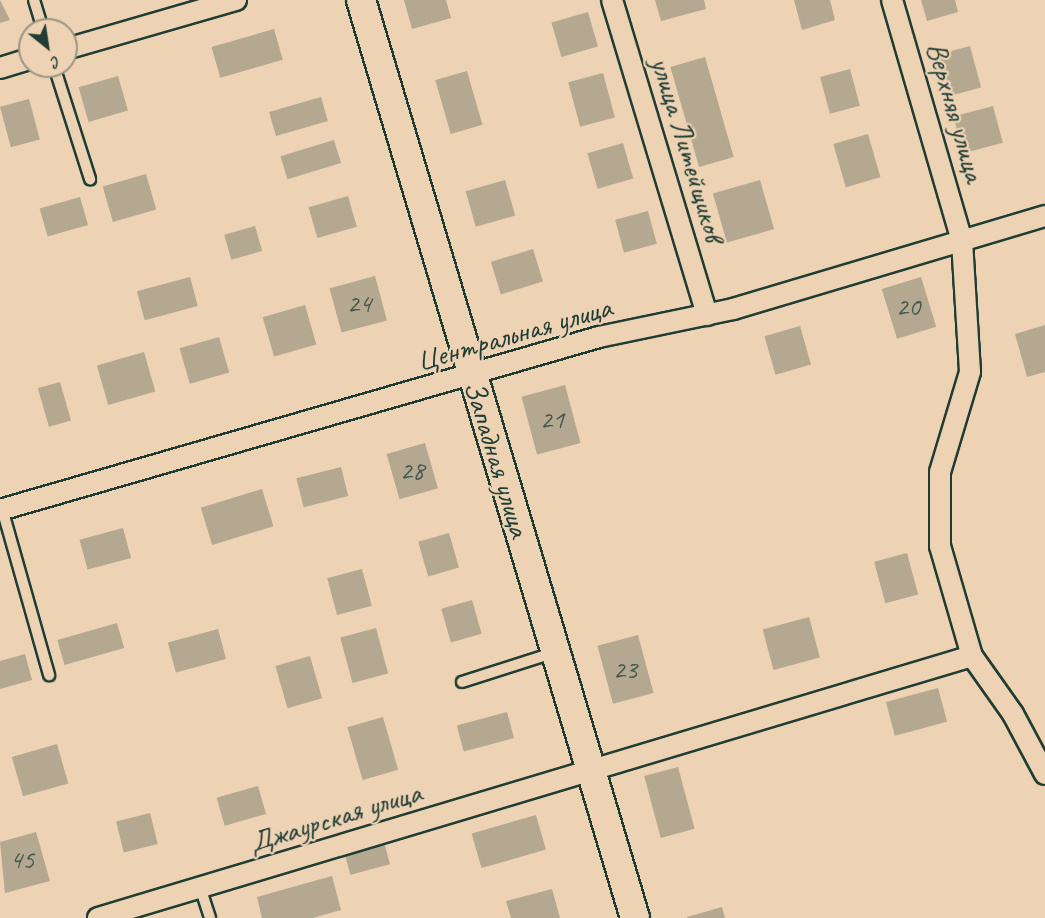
<!DOCTYPE html>
<html>
<head>
<meta charset="utf-8">
<style>
	body { margin:0 }
	#map { position:relative; width:1045px; height:918px; overflow:hidden; background:#edd2b4; font-family:Caveat,sans-serif }
	div>[style] { position:absolute }
	[style*='--x'] { left:calc(var(--x)*1px); top:calc(var(--y)*1px); width:calc(var(--w)*1px); rotate:calc(var(--a)*1deg) }
	.building>* { inset:0; background:#b4a890; transform-origin:0 0 }
	.roads { filter:drop-shadow(2px 0 #1f3d34) drop-shadow(-2px 0 #1f3d34) drop-shadow(0 2px #1f3d34) drop-shadow(0 -2px #1f3d34) }
	.service>* { height:10px; margin:-5px; padding:0 5px; transform-origin:5px; border-radius:5px; background:#edd2b4 }
	.minor>* { height:20px; margin:-10px; padding:0 10px; transform-origin:10px; border-radius:10px; background:#edd2b4 }
	.secondary>* { height:28px; margin:-14px; padding:0 14px; transform-origin:14px; border-radius:14px; background:#edd2b4 }
	span { translate:-50% -50%; white-space:nowrap; text-align:center; line-height:1.15; -webkit-text-stroke:4.5px #edd2b4; paint-order:stroke }
	.number-label { font-size:27px; color:#44584b }
	.number-label span { -webkit-text-stroke-width:0 }
	.street-label { font-size:30px; color:#1f3d34 }
	.north { position:absolute; left:18px; top:18px; width:60px; height:60px; box-sizing:border-box; background:#edd2b4; border:2px solid #9b9681; border-radius:50%; rotate:150deg; font-size:16px; font-weight:700; line-height:24px; text-align:center; color:#1f3d34 }
	.north::after { content:''; display:block; margin:auto; width:21px; height:27px; background:#1f3d34; clip-path:polygon(50% 0,100% 100%,50% 72%,0 100%) }
</style>
</head>
<body>
<div id="map">
	<div class="building">
		<i style="clip-path:polygon(0 0,10px 20px,0 23px)"></i>
		<i style="clip-path:polygon(404px 0,446px 0,451px 18px,412px 29px)"></i>
		<i style="clip-path:polygon(655px 0,704px 0,706px 9px,661px 21px)"></i>
		<i style="clip-path:polygon(794px 0,830px 0,835px 20px,802px 30px)"></i>
		<i style="clip-path:polygon(921px 0,955px 0,958px 12px,927px 21px)"></i>
		<i style="left:588px;top:12px;width:36px;height:38px;rotate:74deg"></i>
		<i style="left:274px;top:29px;width:32px;height:65px;rotate:74deg"></i>
		<i style="left:970px;top:46px;width:43px;height:32px;rotate:75deg"></i>
		<i style="left:705px;top:57px;width:104px;height:36px;rotate:74deg"></i>
		<i style="left:850px;top:69px;width:38px;height:31px;rotate:75deg"></i>
		<i style="left:467px;top:71px;width:56px;height:33px;rotate:74deg"></i>
		<i style="left:603px;top:73px;width:46px;height:36px;rotate:75deg"></i>
		<i style="left:118px;top:76px;width:36px;height:41px;rotate:74deg"></i>
		<i style="left:321px;top:97px;width:25px;height:54px;rotate:74deg"></i>
		<i style="left:29px;top:99px;width:42px;height:30px;rotate:75deg"></i>
		<i style="left:993px;top:106px;width:38px;height:41px;rotate:75deg"></i>
		<i style="left:868px;top:134px;width:45px;height:36px;rotate:74deg"></i>
		<i style="left:334px;top:140px;width:24px;height:56px;rotate:73deg"></i>
		<i style="left:623px;top:143px;width:37px;height:37px;rotate:74deg"></i>
		<i style="left:146px;top:174px;width:37px;height:45px;rotate:74deg"></i>
		<i style="left:505px;top:180px;width:37px;height:41px;rotate:74deg"></i>
		<i style="left:760px;top:180px;width:51px;height:49px;rotate:74deg"></i>
		<i style="left:348px;top:196px;width:32px;height:41px;rotate:74deg"></i>
		<i style="left:80px;top:197px;width:29px;height:42px;rotate:74deg"></i>
		<i style="left:648px;top:211px;width:34px;height:34px;rotate:75deg"></i>
		<i style="left:255px;top:226px;width:26px;height:32px;rotate:74deg"></i>
		<i style="left:533px;top:249px;width:34px;height:44px;rotate:73deg"></i>
		<i style="left:375px;top:276px;width:46px;height:47px;rotate:75deg"></i>
		<i style="left:190px;top:277px;width:30px;height:55px;rotate:75deg"></i>
		<i style="left:921px;top:277px;width:52px;height:41px;rotate:73deg"></i>
		<i style="left:305px;top:305px;width:41px;height:44px;rotate:74deg"></i>
		<i style="clip-path:polygon(1045px 325px,1045px 372px,1027px 377px,1015px 334px)"></i>
		<i style="left:800px;top:326px;width:40px;height:37px;rotate:74deg"></i>
		<i style="left:219px;top:337px;width:37px;height:41px;rotate:74deg"></i>
		<i style="left:144px;top:352px;width:41px;height:49px;rotate:74deg"></i>
		<i style="left:60px;top:382px;width:40px;height:23px;rotate:74deg"></i>
		<i style="left:565px;top:385px;width:60px;height:45px;rotate:75deg"></i>
		<i style="left:425px;top:443px;width:47px;height:40px;rotate:74deg"></i>
		<i style="left:341px;top:467px;width:30px;height:46px;rotate:76deg"></i>
		<i style="left:262px;top:489px;width:39px;height:64px;rotate:73deg"></i>
		<i style="left:123px;top:528px;width:31px;height:45px;rotate:75deg"></i>
		<i style="left:449px;top:533px;width:36px;height:32px;rotate:74deg"></i>
		<i style="left:907px;top:553px;width:43px;height:34px;rotate:75deg"></i>
		<i style="left:362px;top:569px;width:38px;height:36px;rotate:75deg"></i>
		<i style="left:472px;top:600px;width:35px;height:32px;rotate:74deg"></i>
		<i style="left:809px;top:617px;width:42px;height:48px;rotate:75deg"></i>
		<i style="left:117px;top:623px;width:26px;height:62px;rotate:74deg"></i>
		<i style="left:376px;top:628px;width:47px;height:37px;rotate:75deg"></i>
		<i style="left:218px;top:629px;width:31px;height:52px;rotate:75deg"></i>
		<i style="left:638px;top:635px;width:60px;height:42px;rotate:75deg"></i>
		<i style="clip-path:polygon(25px 654px,32px 680px,0 689px,0 661px)"></i>
		<i style="left:310px;top:656px;width:44px;height:36px;rotate:74deg"></i>
		<i style="left:938px;top:688px;width:35px;height:54px;rotate:75deg"></i>
		<i style="left:507px;top:712px;width:27px;height:52px;rotate:75deg"></i>
		<i style="left:383px;top:717px;width:55px;height:37px;rotate:74deg"></i>
		<i style="left:57px;top:744px;width:41px;height:47px;rotate:74deg"></i>
		<i style="left:678px;top:767px;width:64px;height:35px;rotate:75deg"></i>
		<i style="left:258px;top:786px;width:29px;height:43px;rotate:74deg"></i>
		<i style="left:150px;top:813px;width:32px;height:35px;rotate:76deg"></i>
		<i style="left:536px;top:815px;width:36px;height:67px;rotate:74deg"></i>
		<i style="clip-path:polygon(36px 832px,50px 881px,5px 893px,0 842px)"></i>
		<i style="left:384px;top:842px;width:23px;height:41px;rotate:75deg"></i>
		<i style="clip-path:polygon(332px 876px,341px 910px,313px 918px,262px 918px,257px 897px)"></i>
		<i style="clip-path:polygon(552px 889px,560px 918px,511px 918px,506px 901px)"></i>
		<i style="clip-path:polygon(722px 907px,725px 918px,687px 918px,687px 917px)"></i>
	</div>
	<div class="roads">
		<div class="service">
			<i style="--x:34;--y:0;--w:31;--a:73"></i>
			<i style="--x:54;--y:66;--w:119;--a:72.3"></i>
			<i style="--x:1;--y:505;--w:177;--a:74.2"></i>
			<i style="--x:462;--y:682;--w:96;--a:-17.7"></i>
			<i style="--x:201;--y:890;--w:29;--a:72"></i>
		</div>
		<div class="minor">
			<i style="--x:612;--y:0;--w:329;--a:73.2"></i>
			<i style="--x:892;--y:0;--w:251;--a:73.8"></i>
			<i style="--x:962;--y:241;--w:131;--a:86.5"></i>
			<i style="--x:970;--y:372;--w:104;--a:106.7"></i>
			<i style="--x:940;--y:472;--w:74;--a:90"></i>
			<i style="--x:940;--y:546;--w:115;--a:73.8"></i>
			<i style="--x:972;--y:656;--w:71;--a:54.7"></i>
			<i style="--x:1013;--y:714;--w:68;--a:61.9"></i>
			<i style="--x:66;--y:49;--w:177;--a:-16.1"></i>
			<i style="--x:0;--y:68;--w:31;--a:-17"></i>
			<i style="--x:0;--y:510;--w:623;--a:-16.11"></i>
			<i style="--x:599;--y:337;--w:137;--a:-11.8"></i>
			<i style="--x:733;--y:309;--w:326;--a:-16.6"></i>
			<i style="--x:98;--y:918;--w:912;--a:-16.69"></i>
		</div>
		<div class="secondary">
			<i style="--x:361;--y:0;--w:958;--a:73.38"></i>
		</div>
	</div>
	<div class="number-label">
		<span style="left:359px;top:304px">24</span>
		<span style="left:908px;top:307px">20</span>
		<span style="left:552px;top:420px">21</span>
		<span style="left:412px;top:471px">28</span>
		<span style="left:625px;top:670px">23</span>
		<span style="left:22px;top:860px">45</span>
	</div>
	<div class="street-label">
		<span style="left:956px;top:112px;rotate:74deg">Верхняя улица</span>
		<span style="left:688px;top:149px;rotate:73deg">улица Литейщиков</span>
		<span style="left:514px;top:334px;rotate:-16deg">Центральная улица</span>
		<span style="left:497px;top:459px;rotate:73deg">Западная улица</span>
		<span style="left:335px;top:817px;rotate:-17deg">Джаурская улица</span>
	</div>
	<div class="north">С</div>
</div>
</body>
</html>
